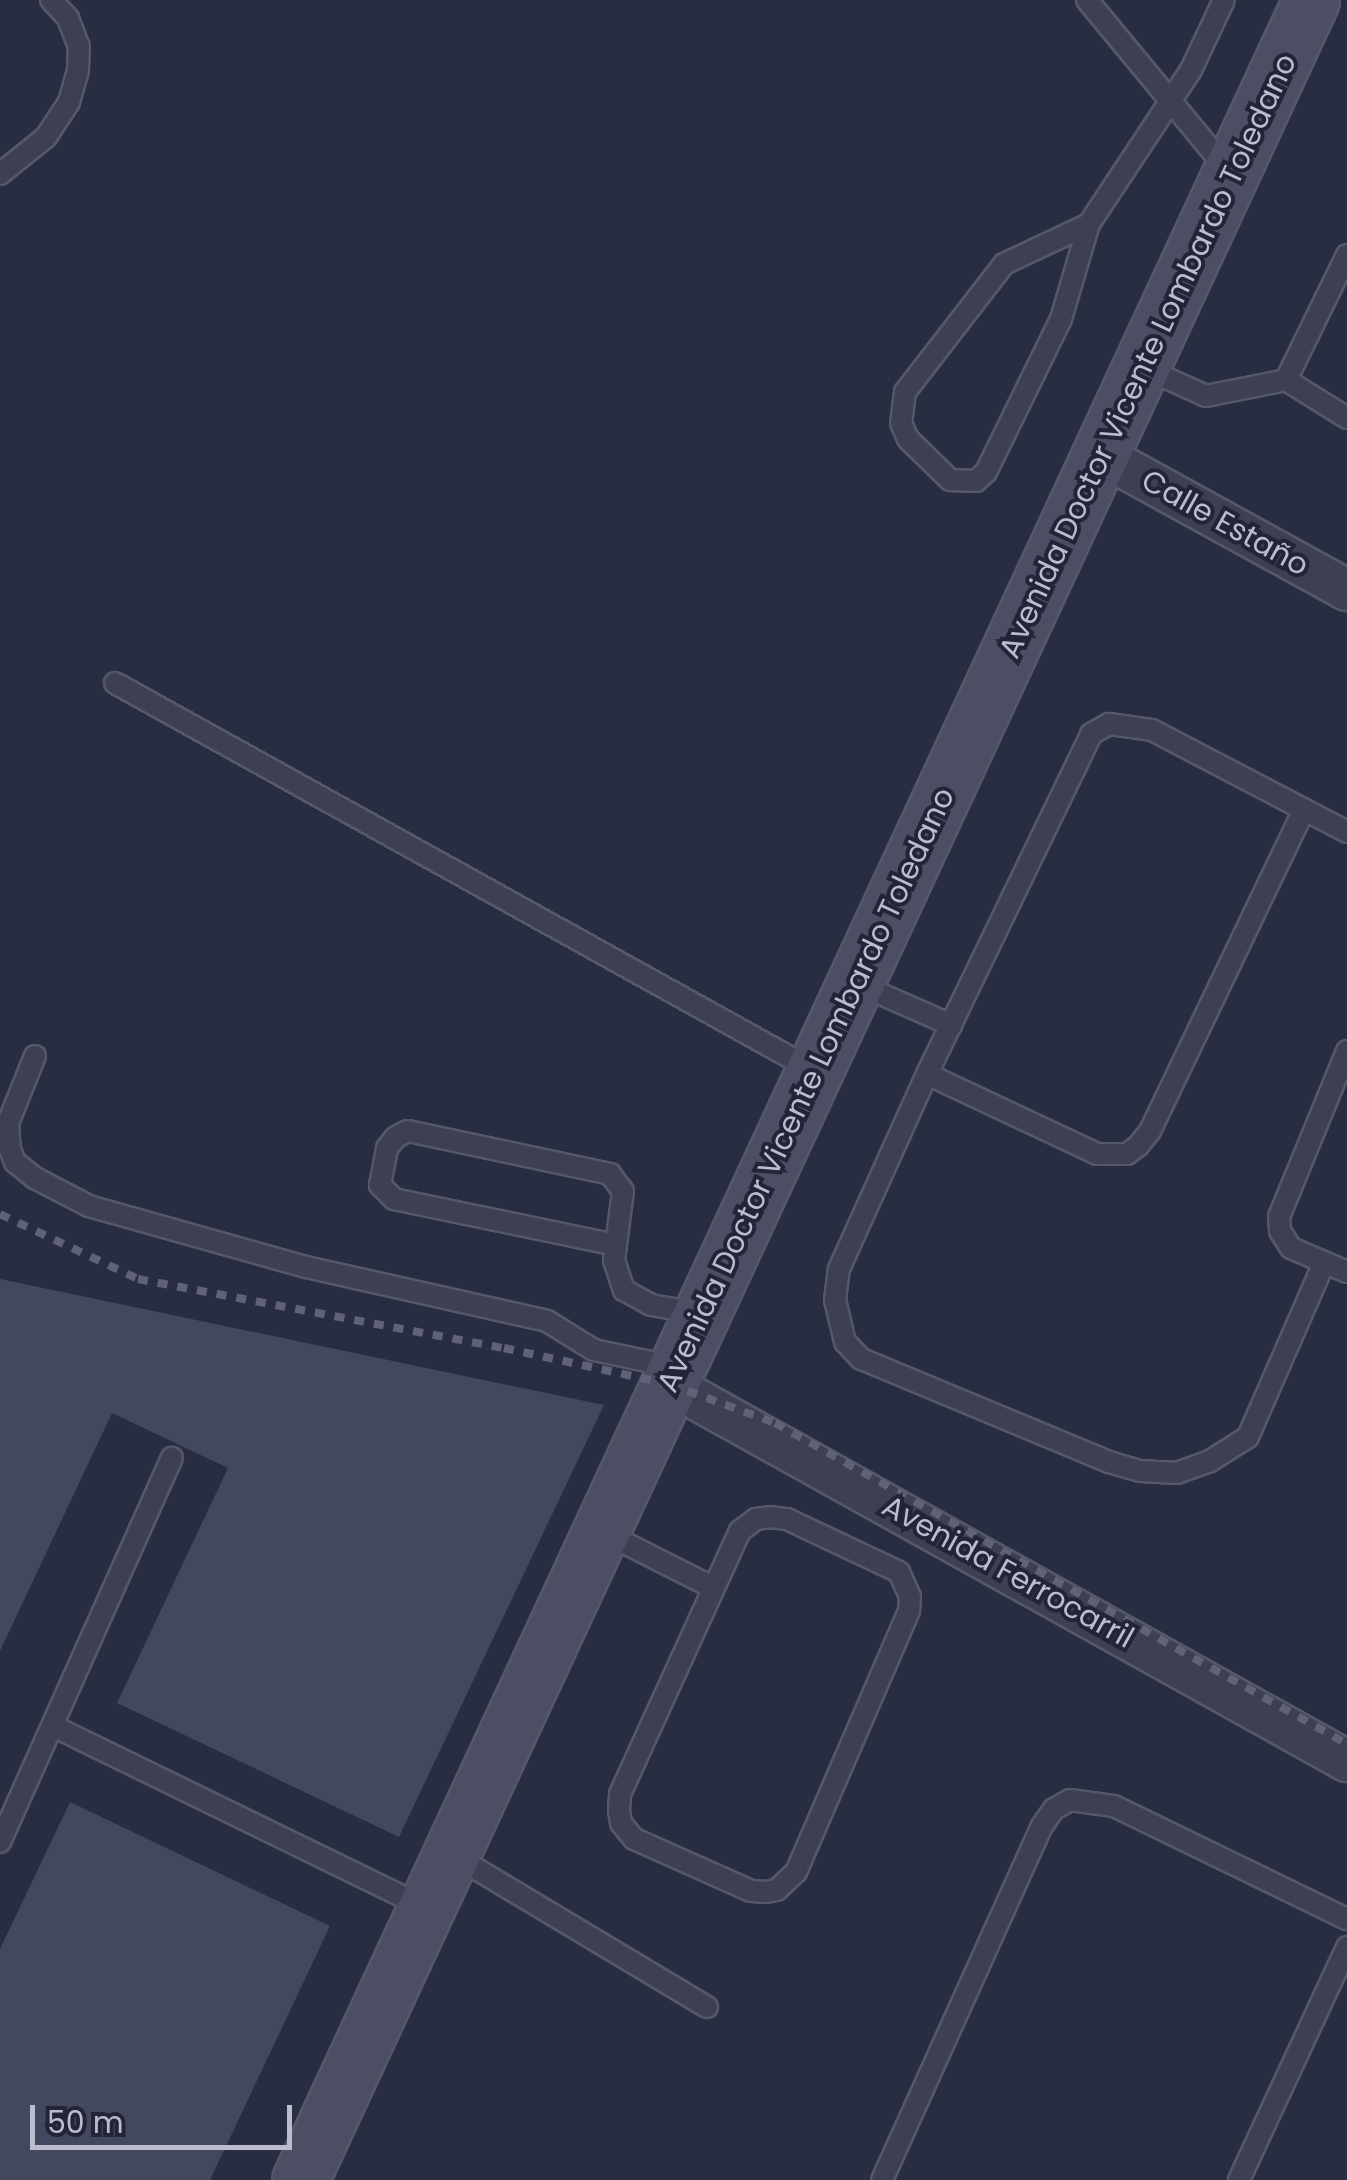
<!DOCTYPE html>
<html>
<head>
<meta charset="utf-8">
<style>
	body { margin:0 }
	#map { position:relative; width:1347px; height:2180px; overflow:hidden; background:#292d42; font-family:Poppins,sans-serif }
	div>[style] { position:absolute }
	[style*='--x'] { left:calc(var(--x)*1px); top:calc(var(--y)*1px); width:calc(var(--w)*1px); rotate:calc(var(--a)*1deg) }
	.building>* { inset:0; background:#43485f }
	.roads { filter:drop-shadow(2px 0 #555869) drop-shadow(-2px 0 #555869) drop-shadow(0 2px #555869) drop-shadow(0 -2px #555869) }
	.lane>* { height:20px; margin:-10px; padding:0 10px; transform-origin:10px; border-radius:10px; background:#3d4052 }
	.street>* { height:40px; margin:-20px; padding:0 20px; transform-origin:20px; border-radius:20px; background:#3d4052 }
	.secondary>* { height:55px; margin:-27.5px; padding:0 27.5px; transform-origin:27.5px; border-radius:27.5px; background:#4c4e64 }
	.rail>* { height:8px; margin-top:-4px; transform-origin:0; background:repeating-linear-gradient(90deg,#606378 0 10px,transparent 0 20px) }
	span { translate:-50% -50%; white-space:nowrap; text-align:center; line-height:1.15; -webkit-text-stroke:8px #222537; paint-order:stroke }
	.street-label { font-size:30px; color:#babdcb }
	.scale { position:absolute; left:30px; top:2105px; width:262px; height:45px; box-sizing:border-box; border:5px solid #babdcb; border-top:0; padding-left:12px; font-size:30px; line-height:35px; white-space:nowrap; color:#babdcb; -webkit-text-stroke:8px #222537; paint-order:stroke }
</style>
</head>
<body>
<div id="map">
	<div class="building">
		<i style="clip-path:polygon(0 1279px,604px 1405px,399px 1837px,117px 1703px,228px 1468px,112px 1413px,0 1651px)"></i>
		<i style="clip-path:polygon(70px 1802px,330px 1926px,210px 2180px,0 2180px,0 1949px)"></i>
	</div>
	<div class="roads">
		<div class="lane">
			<i style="--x:1087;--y:0;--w:219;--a:50.4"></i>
			<i style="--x:0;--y:174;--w:59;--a:-38.8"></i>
			<i style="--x:46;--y:137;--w:42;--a:-56.7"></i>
			<i style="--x:69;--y:102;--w:33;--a:-74"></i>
			<i style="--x:78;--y:70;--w:23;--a:-88"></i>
			<i style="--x:79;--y:47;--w:31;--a:-111"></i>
			<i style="--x:68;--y:18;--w:25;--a:-133"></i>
			<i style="--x:1089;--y:224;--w:94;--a:154.8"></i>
			<i style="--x:1004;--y:264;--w:162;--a:127.7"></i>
			<i style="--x:905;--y:392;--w:31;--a:97"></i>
			<i style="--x:901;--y:423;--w:17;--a:66"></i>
			<i style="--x:908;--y:439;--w:59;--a:44.3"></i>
			<i style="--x:950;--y:480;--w:26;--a:2"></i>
			<i style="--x:976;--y:481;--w:13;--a:-42"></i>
			<i style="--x:986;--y:472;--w:170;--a:-63.9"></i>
			<i style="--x:1061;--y:319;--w:99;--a:-73.6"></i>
			<i style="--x:1089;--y:224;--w:185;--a:-56.5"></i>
			<i style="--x:1191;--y:70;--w:77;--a:-64.8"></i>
			<i style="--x:1144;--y:368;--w:68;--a:24.3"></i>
			<i style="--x:1206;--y:396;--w:82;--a:-11.3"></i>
			<i style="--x:1286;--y:380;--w:139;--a:-64"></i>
			<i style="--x:1286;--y:380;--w:72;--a:31.9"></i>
			<i style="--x:115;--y:683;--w:798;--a:29.01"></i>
			<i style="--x:858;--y:984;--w:102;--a:23.8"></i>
			<i style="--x:1347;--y:1051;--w:179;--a:112.3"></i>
			<i style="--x:1279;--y:1217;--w:14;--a:86"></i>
			<i style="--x:1280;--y:1231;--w:20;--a:57"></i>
			<i style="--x:1291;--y:1248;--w:61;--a:23.2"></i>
			<i style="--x:35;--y:1056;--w:72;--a:111.9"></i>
			<i style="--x:8;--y:1123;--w:26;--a:86"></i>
			<i style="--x:10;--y:1149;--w:14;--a:69"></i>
			<i style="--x:15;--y:1162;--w:26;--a:39"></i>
			<i style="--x:35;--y:1178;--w:61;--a:27.4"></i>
			<i style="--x:89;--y:1206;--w:225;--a:15.7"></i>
			<i style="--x:306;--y:1267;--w:247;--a:12.6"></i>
			<i style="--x:547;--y:1321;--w:55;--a:31.7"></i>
			<i style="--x:594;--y:1350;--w:82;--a:12"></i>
			<i style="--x:927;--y:1074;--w:188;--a:25.2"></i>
			<i style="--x:1097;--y:1154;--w:30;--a:0"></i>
			<i style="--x:1127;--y:1154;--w:14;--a:-36"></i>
			<i style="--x:1138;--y:1146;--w:19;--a:-51"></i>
			<i style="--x:1150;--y:1131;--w:355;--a:-64.4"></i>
			<i style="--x:616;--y:1245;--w:227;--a:-168.3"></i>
			<i style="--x:394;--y:1199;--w:20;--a:-135"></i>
			<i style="--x:380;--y:1185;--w:38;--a:-79"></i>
			<i style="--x:387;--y:1148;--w:14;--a:-51"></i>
			<i style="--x:396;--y:1137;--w:13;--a:-27"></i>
			<i style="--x:408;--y:1131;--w:207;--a:12"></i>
			<i style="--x:610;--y:1174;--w:21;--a:53"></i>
			<i style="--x:623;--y:1191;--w:70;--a:97.4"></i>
			<i style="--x:614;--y:1260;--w:32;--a:72"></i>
			<i style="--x:624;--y:1290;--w:31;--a:29"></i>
			<i style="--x:651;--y:1305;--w:48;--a:9.7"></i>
			<i style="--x:1324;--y:1263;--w:190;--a:113.6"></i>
			<i style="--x:1248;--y:1437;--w:45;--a:147.7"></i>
			<i style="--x:1210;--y:1461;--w:35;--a:160"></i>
			<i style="--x:1177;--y:1473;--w:37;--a:-177"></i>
			<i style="--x:1140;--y:1471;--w:32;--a:-164"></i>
			<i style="--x:1109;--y:1462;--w:269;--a:-157.4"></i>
			<i style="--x:861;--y:1359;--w:23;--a:-133"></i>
			<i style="--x:845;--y:1342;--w:43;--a:-103.4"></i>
			<i style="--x:835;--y:1300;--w:31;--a:-83"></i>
			<i style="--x:839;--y:1269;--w:214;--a:-65.7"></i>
			<i style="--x:927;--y:1074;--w:377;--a:-64.2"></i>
			<i style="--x:1091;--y:734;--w:21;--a:-29"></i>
			<i style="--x:1109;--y:724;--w:43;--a:7.9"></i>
			<i style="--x:1152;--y:730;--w:220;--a:27.6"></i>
			<i style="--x:770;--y:1517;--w:17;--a:7"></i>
			<i style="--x:787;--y:1519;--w:124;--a:25.3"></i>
			<i style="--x:899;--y:1572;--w:27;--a:66"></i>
			<i style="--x:910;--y:1597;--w:14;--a:94"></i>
			<i style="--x:909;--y:1611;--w:284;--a:113.4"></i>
			<i style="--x:796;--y:1872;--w:26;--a:137"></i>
			<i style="--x:777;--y:1890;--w:11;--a:170"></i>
			<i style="--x:766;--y:1892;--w:15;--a:-176"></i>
			<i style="--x:751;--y:1891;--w:128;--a:-156"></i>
			<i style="--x:634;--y:1839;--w:21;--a:-129"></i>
			<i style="--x:621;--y:1823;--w:13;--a:-99"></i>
			<i style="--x:619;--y:1810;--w:16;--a:-86"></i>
			<i style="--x:620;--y:1794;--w:289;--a:-65.5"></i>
			<i style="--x:740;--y:1531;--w:20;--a:-37"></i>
			<i style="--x:756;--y:1519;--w:14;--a:-8"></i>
			<i style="--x:603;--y:1532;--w:122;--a:26.8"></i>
			<i style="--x:53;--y:1726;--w:413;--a:26"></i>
			<i style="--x:0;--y:1842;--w:421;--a:-65.9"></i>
			<i style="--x:453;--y:1855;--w:296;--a:30.9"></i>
			<i style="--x:882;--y:2180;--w:388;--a:-65.7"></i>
			<i style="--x:1042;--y:1826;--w:21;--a:-55"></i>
			<i style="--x:1054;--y:1809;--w:18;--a:-29"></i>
			<i style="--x:1070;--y:1800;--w:44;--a:7.8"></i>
			<i style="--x:1114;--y:1806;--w:259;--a:25.9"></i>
			<i style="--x:1239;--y:2180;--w:257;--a:-65.1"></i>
		</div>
		<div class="street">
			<i style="--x:1103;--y:456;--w:278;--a:28.8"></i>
			<i style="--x:669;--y:1384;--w:776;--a:29.08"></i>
		</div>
		<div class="secondary">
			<i style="--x:300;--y:2180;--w:2403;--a:-65.12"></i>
		</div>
	</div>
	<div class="rail">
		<i style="--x:0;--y:1214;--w:153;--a:25.2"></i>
		<i style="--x:138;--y:1279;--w:372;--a:10.7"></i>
		<i style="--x:504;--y:1348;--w:169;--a:12.3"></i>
		<i style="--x:669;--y:1384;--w:113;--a:20.2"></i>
		<i style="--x:775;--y:1423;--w:656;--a:29.3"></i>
	</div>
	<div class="street-label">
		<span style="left:1148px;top:356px;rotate:-65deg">Avenida Doctor Vicente Lombardo Toledano</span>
		<span style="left:1225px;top:523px;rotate:29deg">Calle Estaño</span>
		<span style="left:806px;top:1090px;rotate:-65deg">Avenida Doctor Vicente Lombardo Toledano</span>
		<span style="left:1008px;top:1572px;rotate:29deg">Avenida Ferrocarril</span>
	</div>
	<div class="scale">50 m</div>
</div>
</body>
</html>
